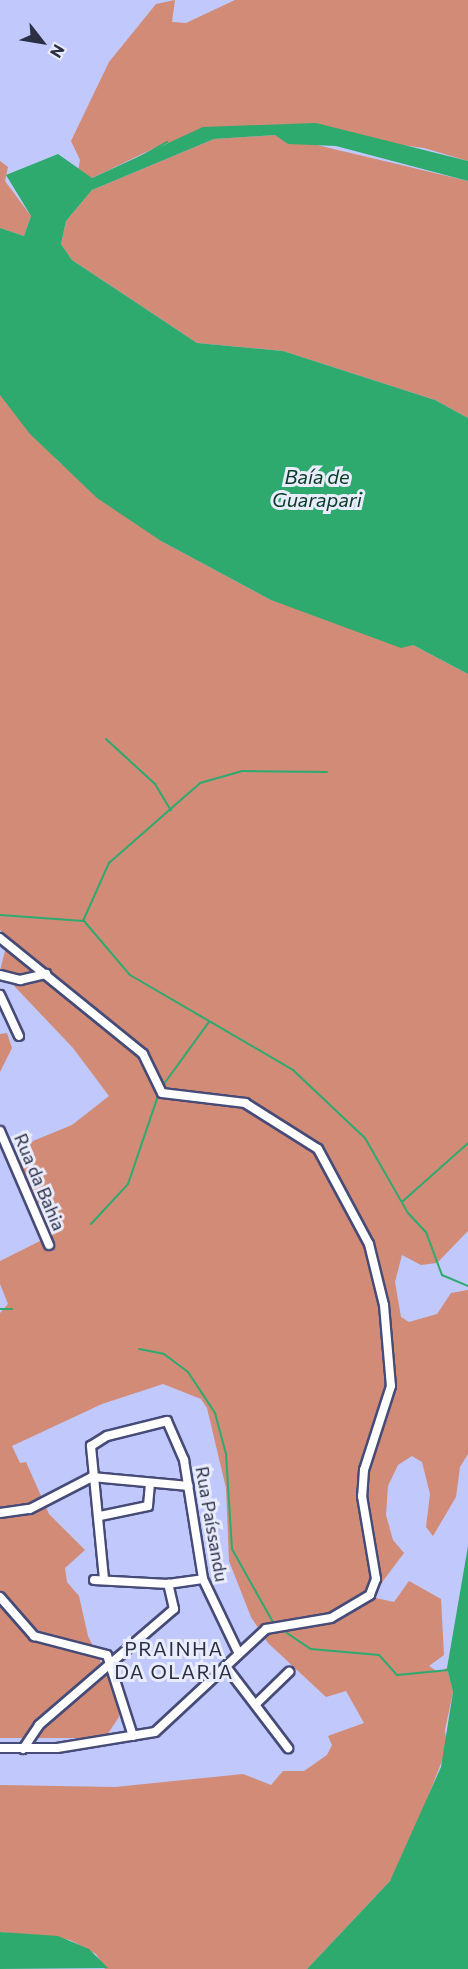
<!DOCTYPE html>
<html>
<head>
<meta charset="utf-8">
<style>
	body { margin:0 }
	#map { position:relative; width:468px; height:1969px; overflow:hidden; background:#c0c8fc; font-family:Commissioner,sans-serif }
	div>[style] { position:absolute }
	[style*='--x'] { left:calc(var(--x)*1px); top:calc(var(--y)*1px); width:calc(var(--w)*1px); rotate:calc(var(--a)*1deg) }
	.green>* { inset:0; background:#d18b77 }
	.water>* { inset:0; background:#2eaa6f }
	.stream>* { height:2px; margin:-1px; padding:0 1px; transform-origin:1px; border-radius:1px; background:#2eaa6f }
	.roads { filter:drop-shadow(2px 0 #464b77) drop-shadow(-2px 0 #464b77) drop-shadow(0 2px #464b77) drop-shadow(0 -2px #464b77) }
	.minor>* { height:8px; margin:-4px; padding:0 4px; transform-origin:4px; border-radius:4px; background:#fff }
	span { translate:-50% -50%; white-space:nowrap; text-align:center; line-height:1.15; -webkit-text-stroke:6px #e9ecfc; paint-order:stroke }
	.street-label { font-size:18px; color:#2d3045 }
	.water-label { font-size:20px; color:#093c24; font-style:italic }
	.neighbourhood-label { font-size:20px; color:#2d3045; letter-spacing:1.5px }
	.north { position:absolute; left:12px; top:12px; width:60px; height:60px; -webkit-text-stroke:4px #e9ecfc; paint-order:stroke; rotate:121deg; font-size:16px; font-weight:700; line-height:24px; text-align:center; color:#2d3045 }
	.north::after { content:''; display:block; margin:auto; width:21px; height:27px; background:#2d3045; clip-path:polygon(50% 0,100% 100%,50% 72%,0 100%) }
</style>
</head>
<body>
<div id="map">
	<div class="green">
		<i style="clip-path:polygon(175px 0,172px 22px,186px 23px,235px 0,468px 0,468px 161px,424px 148px,259px 126px,163px 144px,92px 178px,78px 171px,80px 160px,71px 141px,109px 62px,156px 4px)"></i>
		<i style="clip-path:polygon(275px 135px,468px 181px,468px 418px,435px 400px,283px 351px,197px 343px,72px 260px,61px 244px,66px 221px,92px 190px,214px 139px)"></i>
		<i style="clip-path:polygon(0 161px,8px 167px,5px 181px,31px 216px,24px 236px,0 228px)"></i>
		<i style="clip-path:polygon(0 395px,58px 461px,161px 541px,271px 600px,413px 645px,468px 674px,468px 1231px,437px 1263px,421px 1265px,402px 1255px,395px 1282px,401px 1317px,409px 1322px,437px 1314px,451px 1293px,468px 1290px,468px 1454px,460px 1467px,456px 1497px,433px 1536px,426px 1527px,430px 1494px,422px 1462px,412px 1456px,398px 1465px,388px 1486px,386px 1515px,393px 1540px,404px 1553px,371px 1597px,394px 1602px,409px 1581px,441px 1599px,444px 1655px,429px 1666px,438px 1672px,447px 1668px,453px 1692px,445px 1730px,447px 1748px,405px 1856px,390px 1881px,307px 1969px,105px 1969px,96px 1954px,70px 1940px,0 1932px,0 1785px,115px 1787px,243px 1774px,271px 1785px,283px 1771px,304px 1771px,327px 1755px,332px 1745px,328px 1736px,364px 1723px,346px 1691px,326px 1697px,268px 1643px,251px 1617px,229px 1561px,226px 1488px,207px 1408px,201px 1399px,163px 1384px,102px 1404px,12px 1446px,20px 1463px,26px 1462px,49px 1514px,85px 1550px,65px 1568px,67px 1582px,79px 1596px,88px 1636px,118px 1697px,119px 1717px,105px 1738px,0 1738px,0 1313px,8px 1304px,0 1284px,0 1261px,48px 1237px,19px 1161px,33px 1141px,72px 1125px,109px 1096px,73px 1048px,0 971px,8px 938px,0 930px)"></i>
		<i style="clip-path:polygon(7px 1033px,12px 1048px,0 1072px,0 1034px)"></i>
	</div>
	<div class="water">
		<i style="clip-path:polygon(316px 123px,468px 161px,468px 181px,336px 146px,288px 144px,275px 135px,214px 139px,92px 190px,66px 221px,61px 244px,72px 260px,197px 343px,283px 351px,435px 400px,468px 418px,468px 674px,413px 645px,401px 648px,271px 600px,161px 541px,97px 498px,30px 434px,0 395px,0 228px,24px 236px,31px 216px,6px 175px,58px 154px,92px 178px,203px 127px)"></i>
		<i style="clip-path:polygon(468px 1546px,468px 1969px,307px 1969px,390px 1881px,441px 1767px,453px 1692px,447px 1668px)"></i>
		<i style="clip-path:polygon(0 1932px,58px 1936px,89px 1949px,108px 1968px,0 1969px)"></i>
	</div>
	<div class="stream">
		<i style="--x:128;--y:164;--w:45;--a:-29.4"></i>
		<i style="--x:106;--y:739;--w:67;--a:42.6"></i>
		<i style="--x:155;--y:784;--w:31;--a:59"></i>
		<i style="--x:0;--y:915;--w:84;--a:4.1"></i>
		<i style="--x:84;--y:921;--w:71;--a:49.6"></i>
		<i style="--x:130;--y:975;--w:189;--a:30.2"></i>
		<i style="--x:293;--y:1070;--w:99;--a:43.4"></i>
		<i style="--x:365;--y:1138;--w:86;--a:60.2"></i>
		<i style="--x:408;--y:1213;--w:26;--a:47"></i>
		<i style="--x:426;--y:1232;--w:46;--a:69.6"></i>
		<i style="--x:442;--y:1275;--w:28;--a:23"></i>
		<i style="--x:83;--y:921;--w:64;--a:-65.9"></i>
		<i style="--x:109;--y:863;--w:121;--a:-41.3"></i>
		<i style="--x:200;--y:783;--w:44;--a:-15.9"></i>
		<i style="--x:242;--y:771;--w:85;--a:0.7"></i>
		<i style="--x:161;--y:1088;--w:82;--a:-54"></i>
		<i style="--x:403;--y:1201;--w:87;--a:-41.7"></i>
		<i style="--x:91;--y:1224;--w:54;--a:-47.2"></i>
		<i style="--x:128;--y:1184;--w:96;--a:-71.2"></i>
		<i style="--x:0;--y:1309;--w:12;--a:0"></i>
		<i style="--x:139;--y:1349;--w:25;--a:11"></i>
		<i style="--x:164;--y:1354;--w:30;--a:37"></i>
		<i style="--x:188;--y:1372;--w:49;--a:56.6"></i>
		<i style="--x:215;--y:1413;--w:42;--a:75"></i>
		<i style="--x:226;--y:1454;--w:95;--a:86.4"></i>
		<i style="--x:232;--y:1549;--w:86;--a:60.8"></i>
		<i style="--x:281;--y:1629;--w:36;--a:34"></i>
		<i style="--x:311;--y:1649;--w:68;--a:5"></i>
		<i style="--x:379;--y:1655;--w:27;--a:48"></i>
		<i style="--x:397;--y:1675;--w:52;--a:-5.5"></i>
	</div>
	<div class="roads">
		<div class="minor">
			<i style="--x:0;--y:938;--w:184;--a:39"></i>
			<i style="--x:143;--y:1054;--w:43;--a:64"></i>
			<i style="--x:162;--y:1093;--w:84;--a:6.9"></i>
			<i style="--x:245;--y:1103;--w:86;--a:32.2"></i>
			<i style="--x:318;--y:1149;--w:108;--a:61.8"></i>
			<i style="--x:369;--y:1244;--w:63;--a:76.2"></i>
			<i style="--x:384;--y:1305;--w:81;--a:85.1"></i>
			<i style="--x:391;--y:1386;--w:88;--a:107.8"></i>
			<i style="--x:364;--y:1470;--w:26;--a:94"></i>
			<i style="--x:362;--y:1496;--w:84;--a:80.4"></i>
			<i style="--x:376;--y:1579;--w:17;--a:111"></i>
			<i style="--x:370;--y:1595;--w:45;--a:149.5"></i>
			<i style="--x:331;--y:1618;--w:66;--a:170.4"></i>
			<i style="--x:266;--y:1629;--w:151;--a:137.1"></i>
			<i style="--x:155;--y:1732;--w:99;--a:170.7"></i>
			<i style="--x:57;--y:1748;--w:57;--a:180"></i>
			<i style="--x:0;--y:975;--w:21;--a:14"></i>
			<i style="--x:20;--y:980;--w:27;--a:-13"></i>
			<i style="--x:0;--y:995;--w:45;--a:65.1"></i>
			<i style="--x:0;--y:1131;--w:124;--a:66.7"></i>
			<i style="--x:0;--y:1513;--w:30;--a:-8"></i>
			<i style="--x:30;--y:1509;--w:70;--a:-27.3"></i>
			<i style="--x:92;--y:1477;--w:97;--a:5.3"></i>
			<i style="--x:100;--y:1516;--w:49;--a:-11.8"></i>
			<i style="--x:148;--y:1506;--w:21;--a:-85"></i>
			<i style="--x:104;--y:1579;--w:134;--a:-95.6"></i>
			<i style="--x:91;--y:1446;--w:19;--a:-32"></i>
			<i style="--x:107;--y:1436;--w:62;--a:-14"></i>
			<i style="--x:167;--y:1421;--w:43;--a:66.4"></i>
			<i style="--x:184;--y:1460;--w:121;--a:80.9"></i>
			<i style="--x:203;--y:1579;--w:83;--a:64.4"></i>
			<i style="--x:94;--y:1580;--w:74;--a:3.1"></i>
			<i style="--x:168;--y:1584;--w:35;--a:-8"></i>
			<i style="--x:0;--y:1597;--w:52;--a:48.9"></i>
			<i style="--x:34;--y:1636;--w:75;--a:14.6"></i>
			<i style="--x:107;--y:1655;--w:85;--a:72.2"></i>
			<i style="--x:227;--y:1668;--w:101;--a:52.7"></i>
			<i style="--x:257;--y:1703;--w:45;--a:-44.1"></i>
			<i style="--x:23;--y:1749;--w:29;--a:-56"></i>
			<i style="--x:39;--y:1725;--w:178;--a:-40.7"></i>
			<i style="--x:174;--y:1609;--w:26;--a:-103"></i>
		</div>
	</div>
	<div class="street-label">
		<span style="left:40px;top:1182px;rotate:67deg">Rua da Bahia</span>
		<span style="left:212px;top:1524px;rotate:80deg">Rua Paíssandu</span>
	</div>
	<div class="water-label">
		<span style="left:317px;top:488px">Baía de<br>Guarapari</span>
	</div>
	<div class="neighbourhood-label">
		<span style="left:174px;top:1660px">PRAINHA<br>DA OLARIA</span>
	</div>
	<div class="north">N</div>
</div>
</body>
</html>
